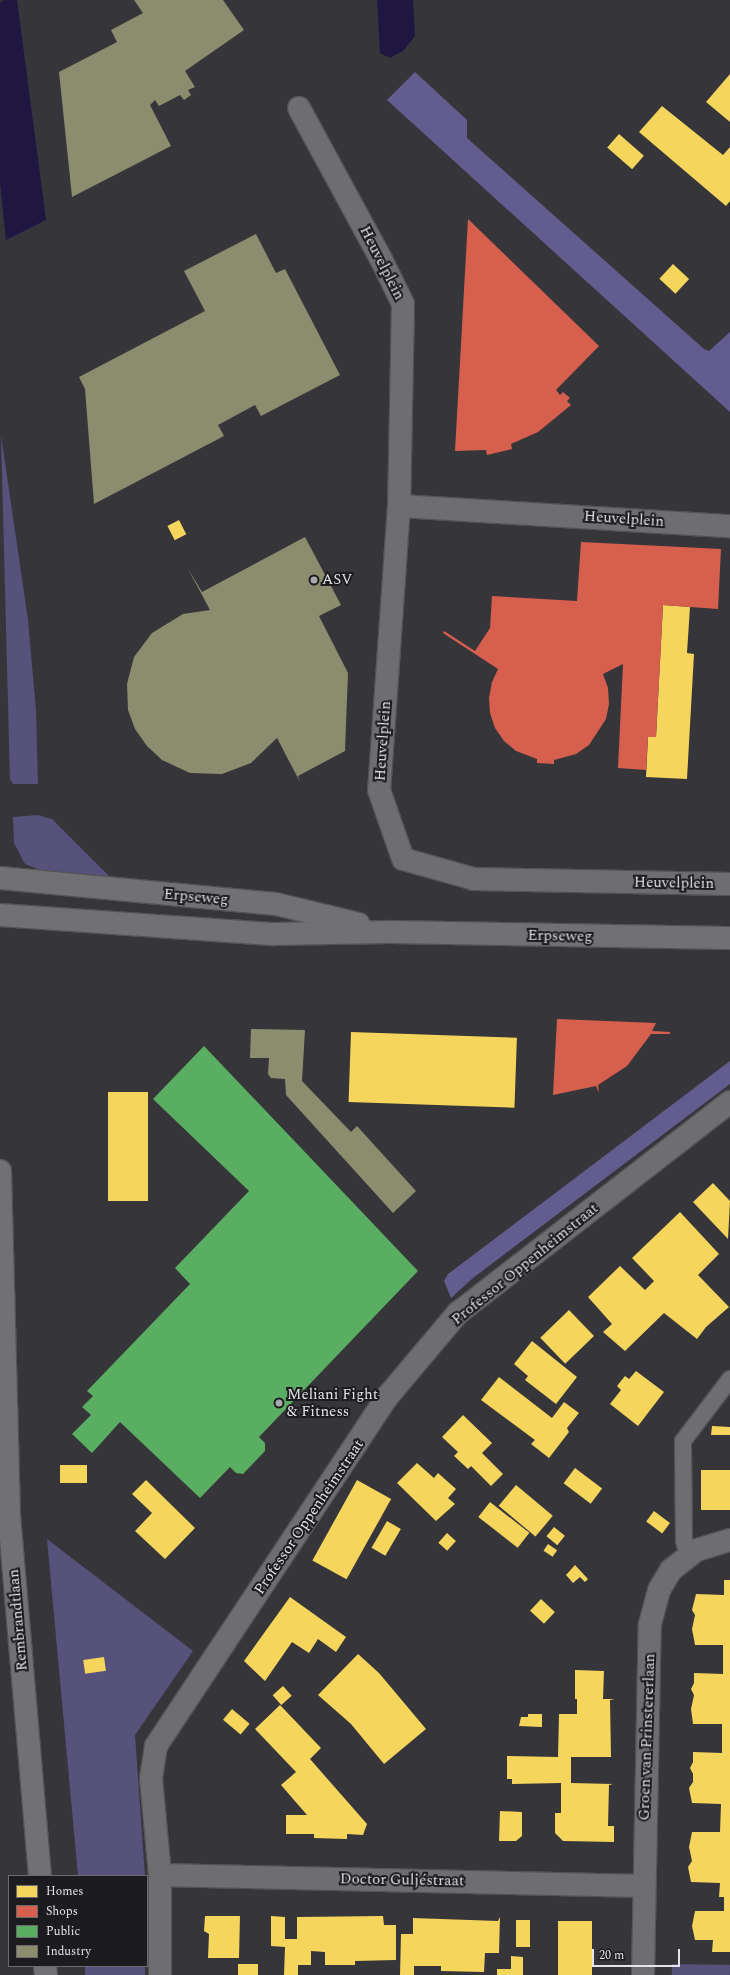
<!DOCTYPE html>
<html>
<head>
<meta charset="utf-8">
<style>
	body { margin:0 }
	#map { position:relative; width:730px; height:1975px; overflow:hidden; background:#36353a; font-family:Spectral,serif }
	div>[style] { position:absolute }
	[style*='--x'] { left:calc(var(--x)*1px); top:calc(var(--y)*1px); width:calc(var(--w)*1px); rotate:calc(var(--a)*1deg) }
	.green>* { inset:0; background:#56527b; transform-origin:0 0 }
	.forest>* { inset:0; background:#625d8e }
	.water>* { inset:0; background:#1f1642 }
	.homes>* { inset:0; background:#f6d55c; transform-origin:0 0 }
	.shops>* { inset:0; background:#d6604d }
	.public>* { inset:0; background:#5aae61 }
	.industry>* { inset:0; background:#8c8c6e }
	.roads { filter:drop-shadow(1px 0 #535255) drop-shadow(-1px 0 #535255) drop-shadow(0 1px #535255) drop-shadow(0 -1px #535255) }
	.lane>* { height:16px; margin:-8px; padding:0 8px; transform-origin:8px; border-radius:8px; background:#6e6e70 }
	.street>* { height:22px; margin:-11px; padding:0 11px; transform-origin:11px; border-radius:11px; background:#6e6e70 }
	.secondary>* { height:22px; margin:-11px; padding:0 11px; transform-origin:11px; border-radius:11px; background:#717072 }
	.dots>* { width:11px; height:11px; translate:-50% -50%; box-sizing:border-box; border:2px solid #1c1c1f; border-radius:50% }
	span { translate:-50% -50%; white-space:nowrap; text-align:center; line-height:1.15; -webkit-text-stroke:4px #1c1c1f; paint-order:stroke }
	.street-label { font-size:15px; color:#e5e5e9 }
	.poi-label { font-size:15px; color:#e5e5e9 }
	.left { translate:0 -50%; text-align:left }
	.legend { position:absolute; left:8px; top:1875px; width:140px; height:92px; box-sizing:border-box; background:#1c1c1f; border:1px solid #6c6c70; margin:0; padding:5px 7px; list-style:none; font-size:12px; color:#e5e5e9 }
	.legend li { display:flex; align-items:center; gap:8px; height:20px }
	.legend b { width:20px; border:1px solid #6c6c70 }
	.scale { position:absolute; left:592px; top:1949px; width:88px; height:18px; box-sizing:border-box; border:2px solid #e5e5e9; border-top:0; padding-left:5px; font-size:12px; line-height:14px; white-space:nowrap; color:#e5e5e9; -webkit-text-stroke:3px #1c1c1f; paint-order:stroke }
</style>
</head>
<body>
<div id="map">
	<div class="green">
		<i style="clip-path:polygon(1px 435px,28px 620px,36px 711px,38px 784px,13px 784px,10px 779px)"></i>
		<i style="clip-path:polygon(38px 815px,52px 819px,112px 879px,50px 874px,25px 864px,14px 843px,13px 817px)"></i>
		<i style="clip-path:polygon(47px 1539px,193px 1651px,135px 1735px,145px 1876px,78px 1876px)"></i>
		<i style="left:672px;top:1964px;width:58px;height:11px;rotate:1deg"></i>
		<i style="left:85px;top:1966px;width:60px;height:9px"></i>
	</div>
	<div class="forest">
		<i style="clip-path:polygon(415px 72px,467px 120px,467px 138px,704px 349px,709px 351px,730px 332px,730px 412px,387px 100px)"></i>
		<i style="clip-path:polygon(730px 1061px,730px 1084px,473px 1278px,451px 1298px,444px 1281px,448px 1274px)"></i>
	</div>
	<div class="water">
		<i style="clip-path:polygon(4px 0,17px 0,46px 220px,6px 240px,0 183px,0 3px)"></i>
		<i style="clip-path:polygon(377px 0,413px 0,415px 36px,403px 51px,390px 58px,380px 53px)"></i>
	</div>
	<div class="homes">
		<i style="clip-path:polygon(730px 74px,730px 122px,706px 102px)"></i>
		<i style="clip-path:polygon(662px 106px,723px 155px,730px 147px,730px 201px,726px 206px,639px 132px)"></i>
		<i style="left:619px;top:134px;width:33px;height:18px;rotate:41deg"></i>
		<i style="left:673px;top:264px;width:22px;height:20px;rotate:43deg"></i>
		<i style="left:179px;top:520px;width:16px;height:13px;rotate:63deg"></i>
		<i style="clip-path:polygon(663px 605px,690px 607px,687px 653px,694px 654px,687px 779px,646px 777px,648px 737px,656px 737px)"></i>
		<i style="left:351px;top:1032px;width:166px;height:70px;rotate:2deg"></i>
		<i style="left:108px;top:1092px;width:40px;height:109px"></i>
		<i style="clip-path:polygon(713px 1183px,730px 1201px,728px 1239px,693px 1202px)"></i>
		<i style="clip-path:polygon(680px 1212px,719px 1254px,698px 1275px,729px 1307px,706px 1327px,697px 1339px,664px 1313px,625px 1351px,603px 1332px,612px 1324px,588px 1297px,620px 1266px,645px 1290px,654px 1281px,632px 1258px)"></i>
		<i style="left:569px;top:1310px;width:36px;height:40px;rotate:46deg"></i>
		<i style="clip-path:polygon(532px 1341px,577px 1377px,556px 1404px,525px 1380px,528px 1376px,514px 1364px)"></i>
		<i style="clip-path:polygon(636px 1371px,664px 1392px,638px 1426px,610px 1404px,621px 1390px,617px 1386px,625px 1376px,629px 1379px)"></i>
		<i style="clip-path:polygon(499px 1377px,552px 1418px,564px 1402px,579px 1413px,567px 1428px,569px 1432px,549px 1458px,531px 1444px,535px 1440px,481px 1400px)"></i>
		<i style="clip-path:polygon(463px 1415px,492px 1443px,482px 1453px,503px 1474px,491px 1486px,471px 1466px,468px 1469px,454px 1456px,458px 1452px,442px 1437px)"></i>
		<i style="clip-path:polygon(712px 1426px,730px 1427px,730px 1435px,711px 1435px)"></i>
		<i style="clip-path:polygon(417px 1463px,434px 1478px,438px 1473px,456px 1489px,448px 1498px,455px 1504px,436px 1521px,397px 1483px)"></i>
		<i style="left:60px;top:1465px;width:27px;height:18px"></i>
		<i style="left:575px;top:1468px;width:34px;height:19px;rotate:37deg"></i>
		<i style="left:701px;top:1470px;width:29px;height:40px"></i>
		<i style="clip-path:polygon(146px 1480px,195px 1528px,165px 1559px,135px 1531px,152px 1513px,132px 1494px)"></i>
		<i style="left:357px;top:1480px;width:39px;height:92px;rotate:29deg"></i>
		<i style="left:516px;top:1485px;width:48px;height:27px;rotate:40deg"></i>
		<i style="left:490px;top:1502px;width:50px;height:19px;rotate:38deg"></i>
		<i style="left:654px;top:1511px;width:20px;height:13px;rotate:37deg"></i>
		<i style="left:387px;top:1521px;width:16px;height:31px;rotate:30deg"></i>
		<i style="left:554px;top:1527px;width:14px;height:12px;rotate:39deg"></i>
		<i style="left:447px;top:1533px;width:12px;height:13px;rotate:42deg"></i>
		<i style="left:548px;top:1544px;width:11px;height:8px;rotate:34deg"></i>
		<i style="clip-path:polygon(575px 1565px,588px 1579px,585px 1582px,580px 1577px,573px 1583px,566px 1575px)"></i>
		<i style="clip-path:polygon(724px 1580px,730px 1580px,730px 1952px,712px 1952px,713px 1940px,695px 1940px,692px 1926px,695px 1911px,724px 1911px,724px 1897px,719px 1897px,720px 1883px,691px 1882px,688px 1867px,692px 1861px,689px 1847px,692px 1832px,720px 1832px,721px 1804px,692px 1803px,689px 1788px,693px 1782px,693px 1774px,690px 1768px,693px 1762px,693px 1752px,722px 1753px,722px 1724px,693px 1724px,691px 1709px,694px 1695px,691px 1689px,694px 1683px,694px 1673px,723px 1674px,723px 1645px,695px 1645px,692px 1629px,695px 1615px,692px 1610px,696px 1594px,724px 1595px)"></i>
		<i style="clip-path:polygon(290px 1597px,346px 1637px,336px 1652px,318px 1639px,309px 1653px,292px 1642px,265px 1681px,244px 1661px)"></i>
		<i style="left:541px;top:1599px;width:19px;height:16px;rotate:43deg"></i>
		<i style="clip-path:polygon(358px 1654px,379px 1673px,426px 1729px,384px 1764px,351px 1724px,318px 1695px)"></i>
		<i style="left:104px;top:1657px;width:14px;height:21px;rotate:82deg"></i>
		<i style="clip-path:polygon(575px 1670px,604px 1671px,603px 1699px,615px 1699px,610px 1700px,611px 1757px,571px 1757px,571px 1783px,613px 1784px,609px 1785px,608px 1826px,614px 1826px,614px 1842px,563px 1841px,555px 1833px,555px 1813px,561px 1813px,561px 1783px,512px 1784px,512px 1779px,507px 1779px,507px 1756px,558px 1757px,559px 1714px,577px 1714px,577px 1699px,575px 1699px)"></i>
		<i style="left:283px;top:1686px;width:13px;height:14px;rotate:48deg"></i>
		<i style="clip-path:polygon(280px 1705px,321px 1748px,310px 1759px,367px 1824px,363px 1835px,347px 1834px,347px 1839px,314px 1838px,314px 1834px,286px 1834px,286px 1815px,307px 1815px,281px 1785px,296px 1772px,255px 1729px)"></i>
		<i style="left:232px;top:1709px;width:23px;height:14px;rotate:40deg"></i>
		<i style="clip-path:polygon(528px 1714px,542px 1714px,542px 1727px,519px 1726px,521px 1717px,528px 1717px)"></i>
		<i style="clip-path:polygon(500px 1811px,522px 1812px,522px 1836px,516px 1841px,499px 1841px)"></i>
		<i style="clip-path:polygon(205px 1916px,240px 1916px,239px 1958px,208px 1958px,209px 1934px,204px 1931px)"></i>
		<i style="clip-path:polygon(271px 1916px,285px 1917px,285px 1939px,297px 1939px,297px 1917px,383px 1916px,384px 1925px,396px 1925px,396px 1960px,355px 1961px,355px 1965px,325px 1965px,325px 1952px,311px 1951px,311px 1965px,298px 1965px,298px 1975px,284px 1975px,285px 1947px,271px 1946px)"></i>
		<i style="clip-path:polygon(500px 1917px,499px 1953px,485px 1953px,484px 1972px,441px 1971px,441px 1966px,414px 1966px,414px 1975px,400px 1975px,401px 1934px,413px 1934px,413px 1918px,498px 1921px)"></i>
		<i style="left:516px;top:1920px;width:14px;height:27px"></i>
		<i style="left:558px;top:1921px;width:34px;height:54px"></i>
		<i style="clip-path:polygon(511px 1956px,523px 1957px,523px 1975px,497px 1975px,497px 1969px,511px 1969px)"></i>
		<i style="left:238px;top:1964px;width:20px;height:11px"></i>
	</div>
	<div class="shops">
		<i style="clip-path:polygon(468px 219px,599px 346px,556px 390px,560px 395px,563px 392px,570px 398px,567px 401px,571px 405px,538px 432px,511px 444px,512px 449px,487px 455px,486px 450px,455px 451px)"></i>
		<i style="clip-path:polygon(581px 542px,721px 549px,718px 609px,663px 605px,656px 737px,648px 737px,646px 770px,618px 768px,623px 664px,603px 674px,608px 688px,609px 704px,606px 719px,589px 745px,576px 754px,554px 760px,554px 764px,537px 763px,537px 759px,516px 751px,504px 741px,495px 728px,490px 713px,489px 698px,492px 682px,498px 669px,443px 633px,444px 631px,475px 651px,490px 628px,492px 596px,577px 601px)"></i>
		<i style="clip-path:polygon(557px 1019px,656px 1023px,652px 1031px,670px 1032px,670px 1034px,651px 1034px,627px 1066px,598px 1085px,599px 1093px,596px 1086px,553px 1095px)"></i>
	</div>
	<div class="public">
		<i style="clip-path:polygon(204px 1046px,418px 1271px,259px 1437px,265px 1443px,265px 1451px,243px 1474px,236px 1473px,230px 1467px,200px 1498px,120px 1422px,92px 1453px,72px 1434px,91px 1415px,82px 1407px,93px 1396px,87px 1391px,190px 1284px,175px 1268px,249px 1191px,153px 1099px)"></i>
	</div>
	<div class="industry">
		<i style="clip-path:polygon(134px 0,223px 0,244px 30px,185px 71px,195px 87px,188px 90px,191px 95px,184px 100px,180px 95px,159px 106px,155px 100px,150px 105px,171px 146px,72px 197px,59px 72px,117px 42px,111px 30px,143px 13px)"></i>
		<i style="clip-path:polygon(256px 234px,276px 273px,285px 269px,340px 375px,261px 416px,255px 405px,218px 425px,224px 436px,94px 504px,85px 389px,79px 377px,205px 311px,184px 271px)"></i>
		<i style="clip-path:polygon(305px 537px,341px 605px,319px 616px,348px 673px,345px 751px,298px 776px,300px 782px,277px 738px,251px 763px,222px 774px,190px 773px,162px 760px,147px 746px,135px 729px,128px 710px,127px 684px,134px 657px,152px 633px,183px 614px,210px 610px,187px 567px,202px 592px)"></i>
		<i style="clip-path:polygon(251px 1029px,305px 1030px,302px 1081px,351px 1132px,357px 1126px,416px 1191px,393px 1213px,286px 1095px,285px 1079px,271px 1078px,268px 1074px,269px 1058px,250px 1058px)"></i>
	</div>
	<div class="roads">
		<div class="lane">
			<i style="--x:688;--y:1555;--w:15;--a:-106"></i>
			<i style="--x:684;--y:1541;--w:100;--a:-90.6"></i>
			<i style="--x:683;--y:1441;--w:78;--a:-52.8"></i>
		</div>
		<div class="street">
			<i style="--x:299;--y:108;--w:172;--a:61.5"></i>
			<i style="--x:381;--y:259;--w:50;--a:63.9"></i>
			<i style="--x:403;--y:304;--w:202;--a:91.1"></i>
			<i style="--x:399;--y:506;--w:285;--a:94"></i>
			<i style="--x:379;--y:790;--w:73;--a:70.8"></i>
			<i style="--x:403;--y:859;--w:74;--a:15.7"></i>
			<i style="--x:474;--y:879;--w:256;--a:1.1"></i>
			<i style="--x:399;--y:506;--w:332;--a:3.5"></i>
			<i style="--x:160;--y:1875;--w:483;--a:1.3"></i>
			<i style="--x:160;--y:1975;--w:100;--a:-90"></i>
			<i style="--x:160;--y:1875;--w:97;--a:-95.3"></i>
			<i style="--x:151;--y:1778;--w:32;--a:-81"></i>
			<i style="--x:156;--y:1746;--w:420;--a:-56.5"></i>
			<i style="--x:388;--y:1396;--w:109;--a:-49.9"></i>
			<i style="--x:458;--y:1313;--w:344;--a:-37.8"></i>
			<i style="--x:643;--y:1975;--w:351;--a:-88.9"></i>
			<i style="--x:650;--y:1624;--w:35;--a:-75"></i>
			<i style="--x:659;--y:1590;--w:23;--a:-59"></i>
			<i style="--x:671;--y:1570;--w:33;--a:-38"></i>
			<i style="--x:697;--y:1550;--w:34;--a:-17"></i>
		</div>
		<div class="secondary">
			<i style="--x:0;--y:878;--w:277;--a:5.4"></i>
			<i style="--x:276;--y:904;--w:85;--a:13.5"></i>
			<i style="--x:0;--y:915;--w:275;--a:4"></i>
			<i style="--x:274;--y:934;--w:115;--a:-1"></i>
			<i style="--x:389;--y:932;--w:341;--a:1"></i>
			<i style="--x:0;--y:1171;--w:344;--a:88.5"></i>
			<i style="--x:9;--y:1515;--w:362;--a:85.1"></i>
			<i style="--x:45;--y:1966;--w:9;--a:84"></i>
		</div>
	</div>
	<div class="dots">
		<i style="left:314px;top:580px;background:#a8a7ac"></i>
		<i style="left:279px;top:1403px;background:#a8a7ac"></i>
	</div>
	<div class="street-label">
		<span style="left:382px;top:263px;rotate:63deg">Heuvelplein</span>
		<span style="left:624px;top:519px;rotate:4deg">Heuvelplein</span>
		<span style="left:383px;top:741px;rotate:-86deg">Heuvelplein</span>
		<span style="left:674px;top:883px;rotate:1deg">Heuvelplein</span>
		<span style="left:196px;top:897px;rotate:5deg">Erpseweg</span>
		<span style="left:560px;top:936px;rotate:1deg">Erpseweg</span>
		<span style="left:525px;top:1264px;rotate:-39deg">Professor Oppenheimstraat</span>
		<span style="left:309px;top:1517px;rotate:-56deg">Professor Oppenheimstraat</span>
		<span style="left:18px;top:1620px;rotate:-95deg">Rembrandtlaan</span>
		<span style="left:647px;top:1737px;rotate:-88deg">Groen van Prinstererlaan</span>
		<span style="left:402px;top:1880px;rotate:1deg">Doctor Guljéstraat</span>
	</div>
	<div class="poi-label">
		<span class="left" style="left:322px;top:580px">ASV</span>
		<span class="left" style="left:287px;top:1403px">Meliani Fight<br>&amp; Fitness</span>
	</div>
	<ul class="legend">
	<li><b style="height:11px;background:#f6d55c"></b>Homes</li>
	<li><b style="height:11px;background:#d6604d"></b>Shops</li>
	<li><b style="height:11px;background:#5aae61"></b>Public</li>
	<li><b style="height:11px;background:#8c8c6e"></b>Industry</li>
	</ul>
	<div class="scale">20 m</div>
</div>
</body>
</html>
